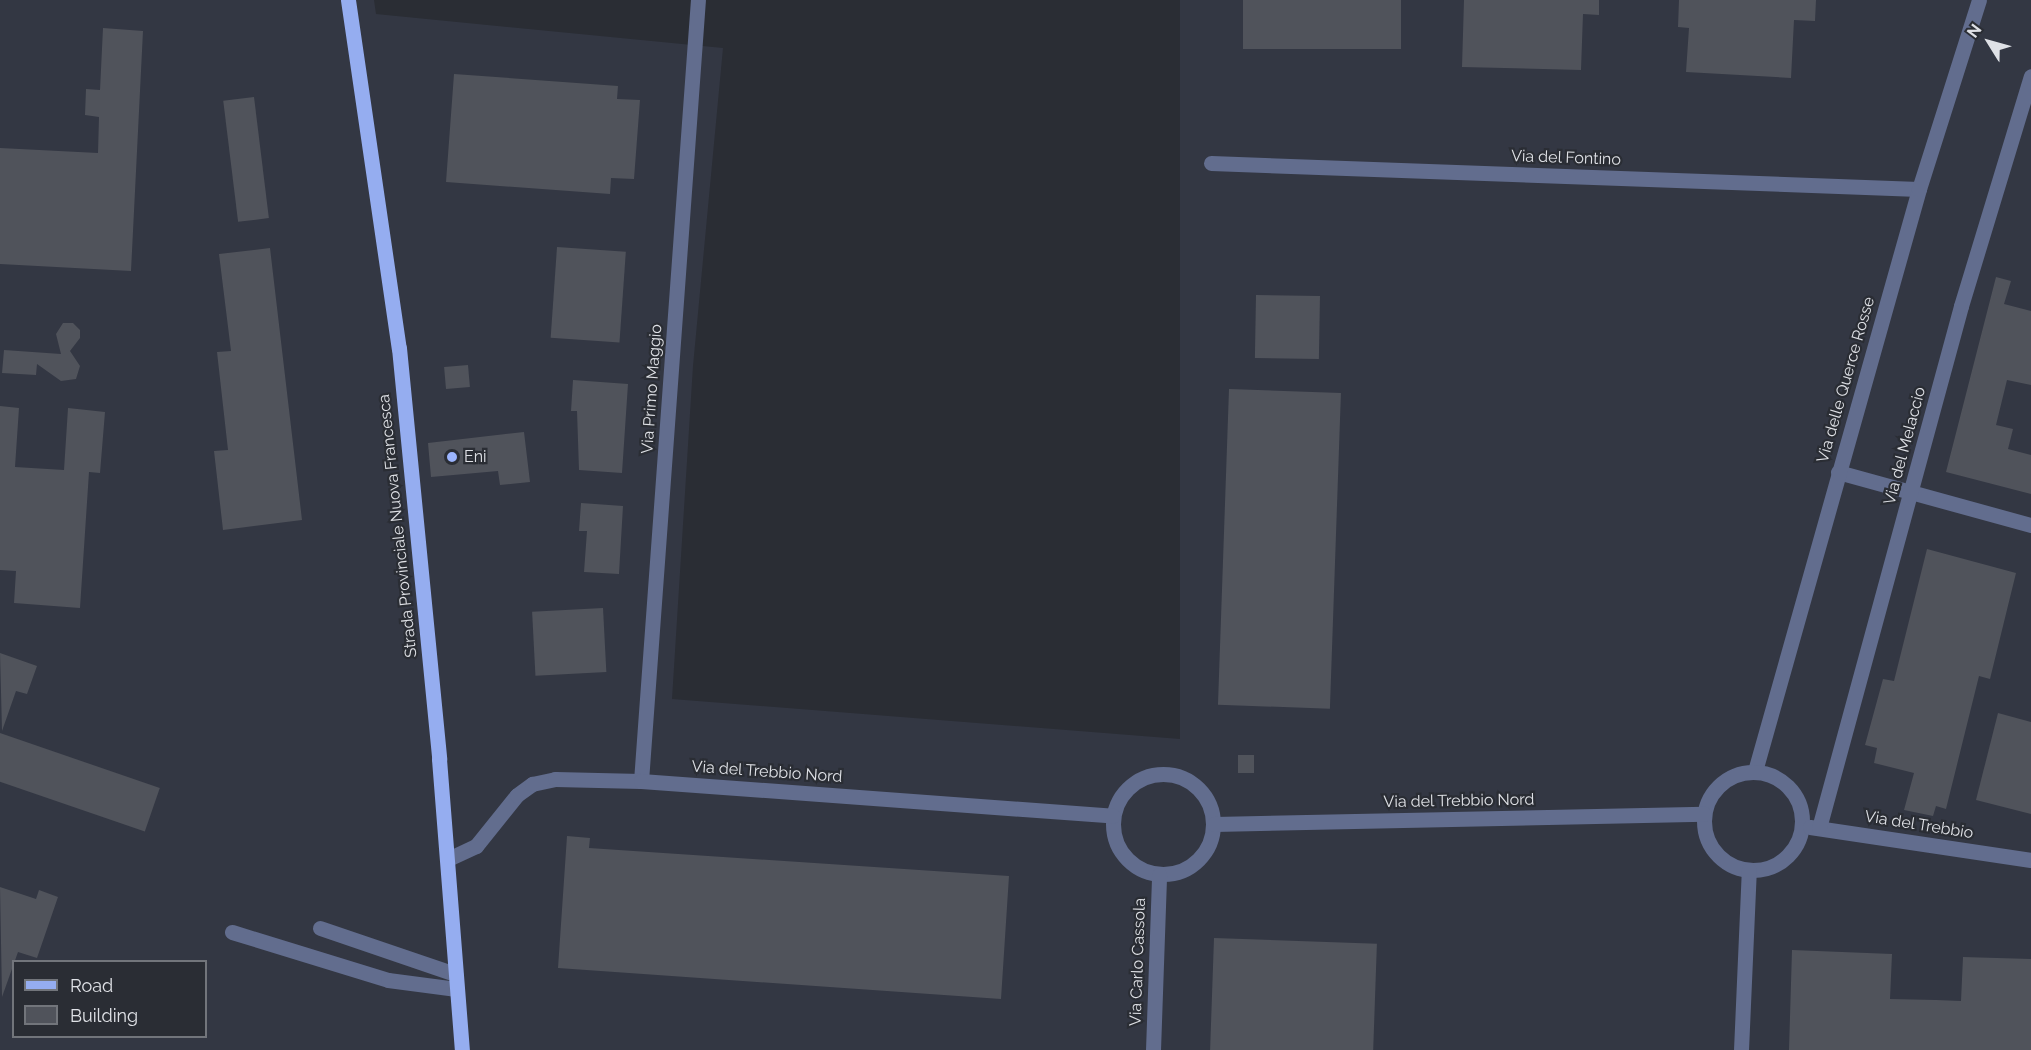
<!DOCTYPE html>
<html>
<head>
<meta charset="utf-8">
<style>
	body { margin:0 }
	#map { position:relative; width:2031px; height:1050px; overflow:hidden; background:#2a2d34; font-family:Raleway,sans-serif }
	div>[style] { position:absolute }
	[style*='--x'] { left:calc(var(--x)*1px); top:calc(var(--y)*1px); width:calc(var(--w)*1px); rotate:calc(var(--a)*1deg) }
	.built>* { inset:0; background:#333743 }
	.building>* { inset:0; background:#50535b; transform-origin:0 0 }
	.minor>* { height:15px; margin:-7.5px; padding:0 7.5px; transform-origin:7.5px; border-radius:7.5px; background:#626d8e }
	.minor>.ring { margin:-7.5px; padding:0; box-sizing:content-box; background:none; border:15px solid #626d8e; border-radius:50% }
	.major>* { height:15px; margin:-7.5px; padding:0 7.5px; transform-origin:7.5px; border-radius:7.5px; background:#95adf0 }
	.dots>* { width:16px; height:16px; translate:-50% -50%; box-sizing:border-box; border:3px solid #2a2d34; border-radius:50% }
	span { translate:-50% -50%; white-space:nowrap; text-align:center; line-height:1.15; -webkit-text-stroke:4.5px #2a2d34; paint-order:stroke }
	.street-label { font-size:16px; color:#dfe1e6 }
	.poi-label { font-size:16px; color:#dfe1e6 }
	.left { translate:0 -50%; text-align:left }
	.legend { position:absolute; left:12px; top:960px; width:195px; height:78px; box-sizing:border-box; background:#2a2d34; border:2px solid #72757b; margin:0; padding:8px 10px; list-style:none; font-size:18px; color:#dfe1e6 }
	.legend li { display:flex; align-items:center; gap:12px; height:30px }
	.legend b { width:30px; border:2px solid #72757b }
	.north { position:absolute; left:1959px; top:12px; width:60px; height:60px; -webkit-text-stroke:4px #2a2d34; paint-order:stroke; rotate:307deg; font-size:16px; font-weight:700; line-height:24px; text-align:center; color:#dfe1e6 }
	.north::after { content:''; display:block; margin:auto; width:21px; height:27px; background:#dfe1e6; clip-path:polygon(50% 0,100% 100%,50% 72%,0 100%) }
</style>
</head>
<body>
<div id="map">
	<div class="built">
		<i style="clip-path:polygon(evenodd,0 0,374px 0,376px 14px,723px 48px,693px 366px,672px 699px,1180px 739px,1180px 0,2031px 0,2031px 1050px,0 1050px,0 0,14px 962px,206px 962px,206px 1036px,14px 1036px,14px 962px)"></i>
	</div>
	<div class="building">
		<i style="left:1243px;top:0;width:158px;height:49px"></i>
		<i style="clip-path:polygon(1464px 0,1599px 0,1599px 15px,1583px 14px,1581px 70px,1462px 67px)"></i>
		<i style="clip-path:polygon(1679px 0,1816px 0,1815px 21px,1794px 20px,1791px 78px,1686px 72px,1689px 28px,1678px 27px)"></i>
		<i style="clip-path:polygon(103px 28px,143px 31px,131px 271px,0 264px,0 148px,98px 153px,99px 117px,85px 115px,86px 89px,100px 90px)"></i>
		<i style="clip-path:polygon(454px 74px,618px 86px,617px 99px,640px 100px,634px 179px,611px 178px,610px 194px,446px 182px)"></i>
		<i style="left:254px;top:97px;width:122px;height:31px;rotate:83deg"></i>
		<i style="left:557px;top:247px;width:69px;height:91px;rotate:4deg"></i>
		<i style="clip-path:polygon(270px 248px,302px 520px,223px 530px,214px 451px,228px 450px,217px 352px,231px 351px,219px 254px)"></i>
		<i style="clip-path:polygon(1996px 277px,2011px 281px,2004px 304px,2031px 311px,2031px 385px,2007px 380px,1996px 425px,2013px 429px,2008px 449px,2031px 455px,2031px 494px,1946px 472px)"></i>
		<i style="left:1256px;top:295px;width:64px;height:63px;rotate:1deg"></i>
		<i style="clip-path:polygon(63px 323px,73px 323px,80px 330px,80px 338px,70px 351px,80px 366px,76px 379px,61px 381px,37px 364px,36px 375px,2px 373px,4px 350px,61px 354px,56px 334px)"></i>
		<i style="left:468px;top:365px;width:22px;height:24px;rotate:85deg"></i>
		<i style="clip-path:polygon(573px 380px,628px 384px,622px 473px,579px 470px,577px 411px,571px 411px)"></i>
		<i style="left:1229px;top:389px;width:112px;height:316px;rotate:2deg"></i>
		<i style="clip-path:polygon(0 406px,19px 408px,15px 467px,64px 470px,68px 408px,105px 412px,100px 473px,89px 472px,80px 608px,14px 603px,16px 571px,0 570px)"></i>
		<i style="clip-path:polygon(524px 432px,530px 482px,500px 485px,498px 471px,431px 477px,428px 443px)"></i>
		<i style="clip-path:polygon(581px 503px,623px 506px,619px 574px,584px 572px,587px 531px,579px 531px)"></i>
		<i style="clip-path:polygon(1927px 549px,2016px 573px,1990px 679px,1979px 676px,1946px 809px,1936px 806px,1933px 816px,1904px 810px,1914px 773px,1874px 763px,1877px 748px,1865px 745px,1883px 679px,1894px 681px)"></i>
		<i style="left:603px;top:608px;width:64px;height:71px;rotate:87deg"></i>
		<i style="clip-path:polygon(0 653px,37px 666px,27px 694px,16px 691px,2px 731px)"></i>
		<i style="clip-path:polygon(1998px 713px,2031px 722px,2031px 814px,1976px 800px)"></i>
		<i style="left:0;top:733px;width:169px;height:46px;rotate:19deg"></i>
		<i style="left:1238px;top:755px;width:16px;height:18px"></i>
		<i style="clip-path:polygon(567px 836px,590px 838px,589px 848px,1009px 876px,1001px 999px,558px 968px)"></i>
		<i style="clip-path:polygon(0 887px,36px 899px,39px 890px,58px 897px,37px 958px,18px 952px,2px 997px)"></i>
		<i style="left:1214px;top:938px;width:163px;height:112px;rotate:2deg"></i>
		<i style="clip-path:polygon(1792px 950px,1892px 954px,1890px 999px,1936px 1000px,1961px 1001px,1963px 957px,2031px 959px,2031px 1050px,1789px 1050px)"></i>
	</div>
	<div class="minor">
		<i style="--x:1211;--y:163;--w:708;--a:2.1"></i>
		<i style="--x:1838;--y:472;--w:200;--a:15.4"></i>
		<i style="--x:1755;--y:771;--w:605;--a:-74.26"></i>
		<i style="--x:1919;--y:189;--w:198;--a:-72.4"></i>
		<i class="ring" style="left:1704px;top:772px;width:83px;height:83px"></i>
		<i class="ring" style="left:1113px;top:774px;width:85px;height:85px"></i>
		<i style="--x:641;--y:781;--w:783;--a:-85.83"></i>
		<i style="--x:1214;--y:824;--w:490;--a:-1.2"></i>
		<i style="--x:1810;--y:827;--w:223;--a:8.5"></i>
		<i style="--x:1819;--y:828;--w:541;--a:-74.78"></i>
		<i style="--x:1961;--y:306;--w:240;--a:-73.1"></i>
		<i style="--x:448;--y:859;--w:31;--a:-25"></i>
		<i style="--x:476;--y:846;--w:65;--a:-51.2"></i>
		<i style="--x:517;--y:795;--w:19;--a:-36"></i>
		<i style="--x:532;--y:784;--w:24;--a:-12"></i>
		<i style="--x:555;--y:779;--w:86;--a:1.3"></i>
		<i style="--x:641;--y:781;--w:473;--a:4.2"></i>
		<i style="--x:320;--y:928;--w:143;--a:18.8"></i>
		<i style="--x:232;--y:932;--w:163;--a:17.1"></i>
		<i style="--x:388;--y:980;--w:69;--a:7.5"></i>
		<i style="--x:1153;--y:1050;--w:175;--a:-88"></i>
		<i style="--x:1741;--y:1050;--w:180;--a:-87.5"></i>
	</div>
	<div class="major">
		<i style="--x:348;--y:0;--w:352;--a:81.7"></i>
		<i style="--x:399;--y:348;--w:413;--a:84.4"></i>
		<i style="--x:439;--y:759;--w:292;--a:85.5"></i>
	</div>
	<div class="dots">
		<i style="left:452px;top:457px;background:#9bb4fd"></i>
	</div>
	<div class="street-label">
		<span style="left:1566px;top:158px;rotate:2deg">Via del Fontino</span>
		<span style="left:1846px;top:380px;rotate:-74deg">Via delle Querce Rosse</span>
		<span style="left:652px;top:389px;rotate:-86deg">Via Primo Maggio</span>
		<span style="left:1905px;top:446px;rotate:-75deg">Via del Melaccio</span>
		<span style="left:398px;top:526px;rotate:-96deg">Strada Provinciale Nuova Francesca</span>
		<span style="left:767px;top:772px;rotate:4deg">Via del Trebbio Nord</span>
		<span style="left:1459px;top:801px;rotate:-1deg">Via del Trebbio Nord</span>
		<span style="left:1919px;top:825px;rotate:9deg">Via del Trebbio</span>
		<span style="left:1138px;top:962px;rotate:-88deg">Via Carlo Cassola</span>
	</div>
	<div class="poi-label">
		<span class="left" style="left:464px;top:457px">Eni</span>
	</div>
	<ul class="legend">
	<li><b style="height:8px;background:#95adf0"></b>Road</li>
	<li><b style="height:16px;background:#50535b"></b>Building</li>
	</ul>
	<div class="north">N</div>
</div>
</body>
</html>
